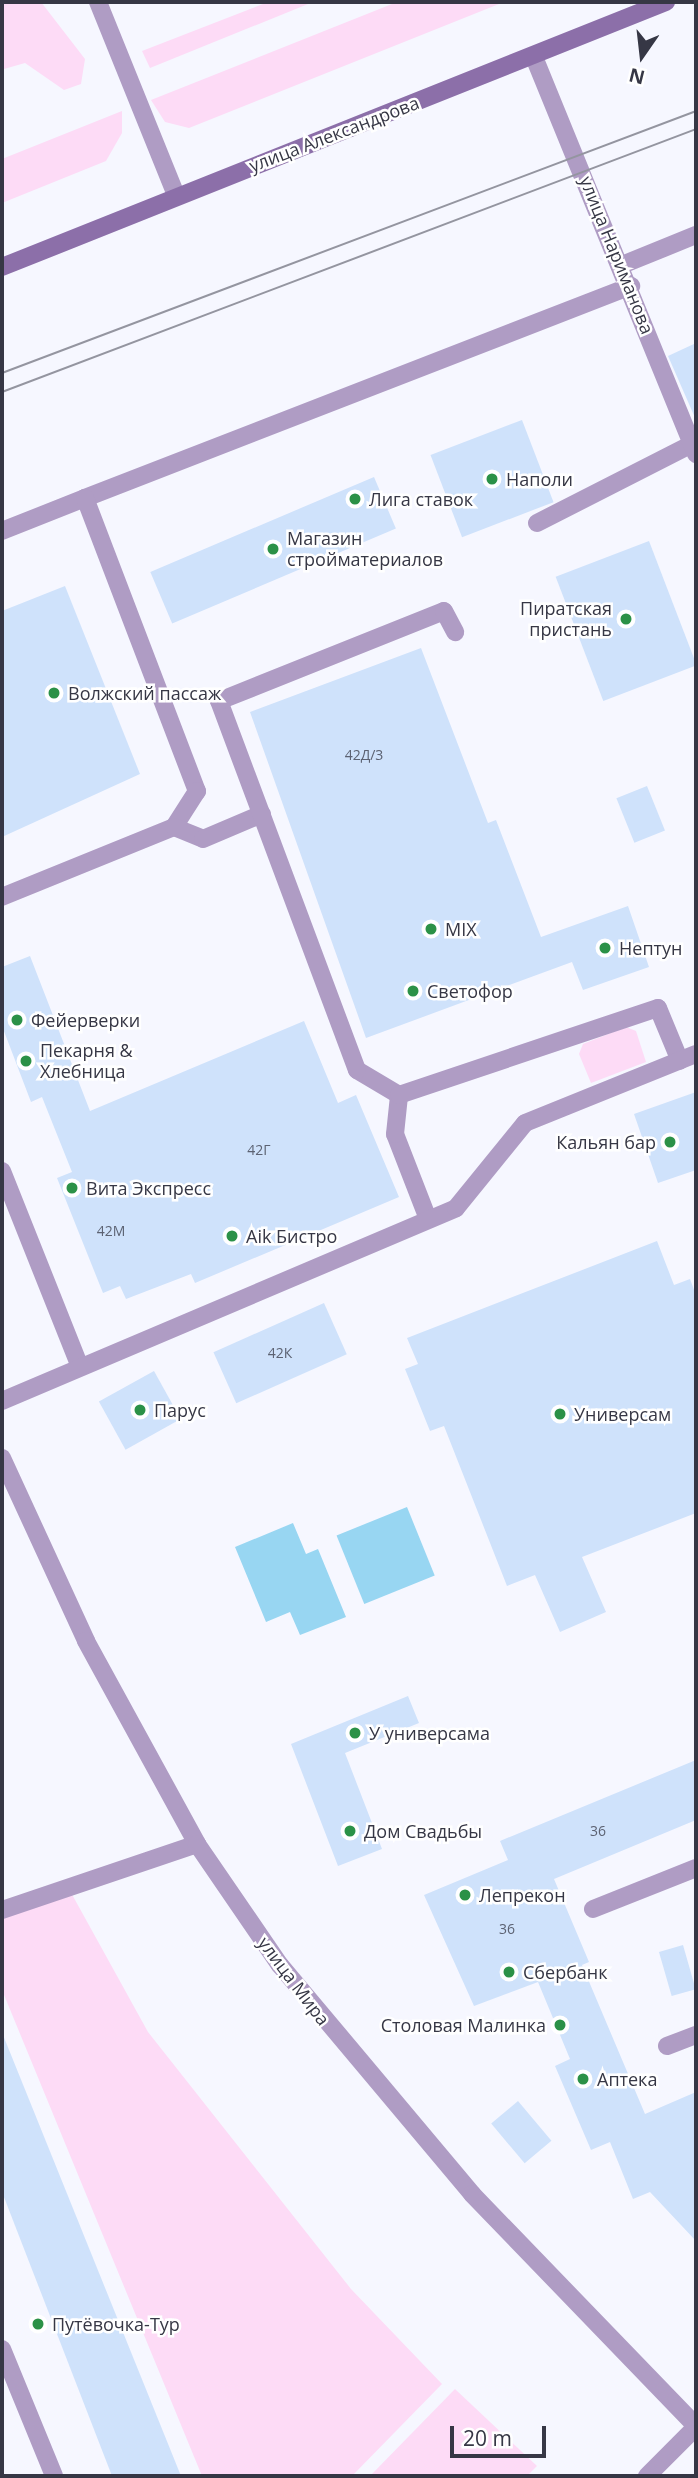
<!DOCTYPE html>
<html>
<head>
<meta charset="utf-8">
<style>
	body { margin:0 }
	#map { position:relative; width:698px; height:2478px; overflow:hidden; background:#f6f7ff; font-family:"Open Sans",sans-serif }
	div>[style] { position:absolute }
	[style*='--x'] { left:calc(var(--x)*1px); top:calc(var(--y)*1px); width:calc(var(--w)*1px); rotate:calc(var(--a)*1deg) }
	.green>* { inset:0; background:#fddbf6 }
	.water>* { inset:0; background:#98d6f2; transform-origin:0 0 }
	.building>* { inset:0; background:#cfe2fb; transform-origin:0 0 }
	.service>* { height:18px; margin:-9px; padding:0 9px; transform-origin:9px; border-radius:9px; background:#af9cc4 }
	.minor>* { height:18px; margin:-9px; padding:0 9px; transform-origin:9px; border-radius:9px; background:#af9cc4 }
	.tertiary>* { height:18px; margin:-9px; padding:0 9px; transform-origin:9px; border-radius:9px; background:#af9cc4 }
	.secondary>* { height:18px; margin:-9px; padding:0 9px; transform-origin:9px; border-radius:9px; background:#8c6fa9 }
	.tram>* { height:2px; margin:-1px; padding:0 1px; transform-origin:1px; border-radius:1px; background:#9495a0 }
	.dots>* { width:19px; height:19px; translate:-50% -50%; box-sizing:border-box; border:4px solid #fff; border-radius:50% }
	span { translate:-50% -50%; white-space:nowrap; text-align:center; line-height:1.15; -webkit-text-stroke:5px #fff; paint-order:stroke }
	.number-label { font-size:14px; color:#5c6272 }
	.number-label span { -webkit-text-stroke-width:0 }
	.street-label { font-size:18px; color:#363745 }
	.poi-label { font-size:18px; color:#363745 }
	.left { translate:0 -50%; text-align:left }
	.right { translate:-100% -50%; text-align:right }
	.frame { position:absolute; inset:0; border:4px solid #363745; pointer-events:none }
	.north { position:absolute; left:607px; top:21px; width:70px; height:70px; -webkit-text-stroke:5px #fff; paint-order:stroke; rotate:194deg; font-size:19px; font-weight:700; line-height:28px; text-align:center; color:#363745 }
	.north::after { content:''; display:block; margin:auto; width:24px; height:32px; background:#363745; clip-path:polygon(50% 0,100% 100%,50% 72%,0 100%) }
	.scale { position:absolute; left:450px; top:2426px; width:96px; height:32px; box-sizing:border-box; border:4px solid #363745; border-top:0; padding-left:9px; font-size:21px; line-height:24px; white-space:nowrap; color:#363745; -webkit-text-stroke:5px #fff; paint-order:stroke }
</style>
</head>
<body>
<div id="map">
	<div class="green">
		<i style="clip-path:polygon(2px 2px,41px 2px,85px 59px,81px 84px,64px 90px,25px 63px,4px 69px)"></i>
		<i style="clip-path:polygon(268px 2px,313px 2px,150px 68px,142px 51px)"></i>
		<i style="clip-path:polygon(397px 2px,504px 2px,189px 128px,165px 122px,151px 100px)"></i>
		<i style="clip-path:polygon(122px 111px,122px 133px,106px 161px,2px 203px,2px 159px)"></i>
		<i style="clip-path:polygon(626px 1027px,636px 1031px,646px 1062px,591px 1083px,579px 1054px,583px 1044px)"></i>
		<i style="clip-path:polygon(69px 1889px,148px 2032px,351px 2289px,442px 2384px,352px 2476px,202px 2476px,2px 1990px,2px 1918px)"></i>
		<i style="clip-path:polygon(455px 2389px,537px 2466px,527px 2476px,370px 2476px)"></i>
	</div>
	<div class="water">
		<i style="left:407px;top:1507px;width:74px;height:76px;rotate:68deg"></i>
		<i style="clip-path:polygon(293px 1523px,306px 1554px,318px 1549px,346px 1617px,300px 1635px,290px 1612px,266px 1622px,235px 1547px)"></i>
	</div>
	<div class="building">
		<i style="clip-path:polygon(696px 343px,696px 420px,668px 356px)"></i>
		<i style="left:522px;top:420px;width:88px;height:98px;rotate:69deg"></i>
		<i style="left:374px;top:477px;width:56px;height:243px;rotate:67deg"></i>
		<i style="left:649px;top:541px;width:133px;height:100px;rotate:69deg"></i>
		<i style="clip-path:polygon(65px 586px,140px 774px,2px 837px,2px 611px)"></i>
		<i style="clip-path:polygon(421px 648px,488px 823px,496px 820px,541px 937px,628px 906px,649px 967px,583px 990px,572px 962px,366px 1038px,250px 712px)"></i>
		<i style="left:647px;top:786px;width:48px;height:33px;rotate:68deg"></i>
		<i style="clip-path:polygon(30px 956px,90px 1111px,304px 1021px,338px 1103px,356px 1095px,399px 1197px,195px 1283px,191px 1274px,126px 1299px,120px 1286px,103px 1293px,57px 1178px,72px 1172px,42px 1097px,31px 1102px,2px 1026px,2px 967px)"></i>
		<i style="clip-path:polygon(696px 1092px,696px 1170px,658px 1183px,634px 1114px)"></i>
		<i style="clip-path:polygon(657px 1241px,674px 1285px,690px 1279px,696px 1295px,696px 1513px,582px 1557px,606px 1612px,560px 1632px,535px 1575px,507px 1586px,444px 1426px,430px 1431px,405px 1369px,418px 1364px,407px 1338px)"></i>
		<i style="left:324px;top:1303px;width:56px;height:121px;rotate:66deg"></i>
		<i style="left:154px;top:1371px;width:55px;height:63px;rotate:61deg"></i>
		<i style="clip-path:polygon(408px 1696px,419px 1723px,345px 1753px,382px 1849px,338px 1866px,291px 1744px)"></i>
		<i style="clip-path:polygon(696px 1760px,696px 1820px,554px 1879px,589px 1962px,582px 1965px,645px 2114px,696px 2092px,696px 2241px,650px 2192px,633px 2199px,610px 2142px,591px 2150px,555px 2066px,570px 2059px,538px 1982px,474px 2006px,424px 1895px,508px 1860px,500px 1841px)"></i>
		<i style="left:683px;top:1945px;width:46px;height:25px;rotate:74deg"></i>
		<i style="clip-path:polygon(3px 2035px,181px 2476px,112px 2476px,2px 2192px)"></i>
		<i style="left:518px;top:2101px;width:52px;height:35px;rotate:50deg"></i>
	</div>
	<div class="service">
		<i style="--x:98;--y:2;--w:208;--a:68"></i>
		<i style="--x:622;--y:265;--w:80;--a:-22.1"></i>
		<i style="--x:85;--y:498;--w:586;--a:-21.22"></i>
		<i style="--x:537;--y:523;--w:174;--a:-27"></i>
		<i style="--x:2;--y:531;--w:89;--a:-21.7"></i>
		<i style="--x:85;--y:498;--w:314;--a:69.1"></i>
		<i style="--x:197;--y:791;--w:43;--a:122.6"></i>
		<i style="--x:174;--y:827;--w:186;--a:157.9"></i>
		<i style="--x:174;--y:827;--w:31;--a:22"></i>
		<i style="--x:203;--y:839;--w:64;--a:-23"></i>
		<i style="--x:399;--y:1095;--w:49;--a:-149.2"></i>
		<i style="--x:357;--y:1070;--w:394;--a:-110.5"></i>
		<i style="--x:219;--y:701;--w:242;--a:-21.8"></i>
		<i style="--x:444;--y:611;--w:24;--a:62"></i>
		<i style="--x:2;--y:1171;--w:211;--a:68.3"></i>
		<i style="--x:428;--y:1219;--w:91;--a:-111.2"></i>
		<i style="--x:395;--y:1134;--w:39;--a:-84"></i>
		<i style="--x:399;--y:1095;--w:273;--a:-18.6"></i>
		<i style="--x:658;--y:1008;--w:57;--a:67.5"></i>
		<i style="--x:2;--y:1401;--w:493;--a:-23"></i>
		<i style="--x:456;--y:1208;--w:109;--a:-50.9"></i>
		<i style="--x:525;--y:1123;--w:184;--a:-22"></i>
		<i style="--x:593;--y:1909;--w:111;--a:-21.7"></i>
		<i style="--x:2;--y:1910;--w:206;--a:-18.7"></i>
		<i style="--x:667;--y:2046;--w:31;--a:-21"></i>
		<i style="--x:2;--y:2349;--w:137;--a:67.7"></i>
	</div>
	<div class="minor">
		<i style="--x:534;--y:57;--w:429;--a:67.8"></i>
		<i style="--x:647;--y:2476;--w:69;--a:-45"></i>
	</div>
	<div class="tertiary">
		<i style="--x:2;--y:1458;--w:201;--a:65.3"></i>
		<i style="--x:86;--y:1641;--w:231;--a:61.3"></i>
		<i style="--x:197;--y:1844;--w:147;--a:55.6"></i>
		<i style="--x:280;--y:1965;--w:299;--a:50"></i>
		<i style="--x:472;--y:2194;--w:322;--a:46"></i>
	</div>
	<div class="secondary">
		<i style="--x:2;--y:267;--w:715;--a:-21.76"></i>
	</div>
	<div class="tram">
		<i style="--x:2;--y:373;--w:742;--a:-20.68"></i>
		<i style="--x:2;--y:392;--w:742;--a:-20.75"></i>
	</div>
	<div class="dots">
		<i style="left:492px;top:479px;background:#2b9147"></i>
		<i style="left:355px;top:499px;background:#2b9147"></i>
		<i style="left:273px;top:549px;background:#2b9147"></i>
		<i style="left:626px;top:619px;background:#2b9147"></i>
		<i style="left:54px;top:693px;background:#2b9147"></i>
		<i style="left:431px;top:929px;background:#2b9147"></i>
		<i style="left:605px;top:948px;background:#2b9147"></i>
		<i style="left:413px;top:991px;background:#2b9147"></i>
		<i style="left:17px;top:1020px;background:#2b9147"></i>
		<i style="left:26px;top:1061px;background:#2b9147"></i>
		<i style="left:670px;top:1142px;background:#2b9147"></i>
		<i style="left:72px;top:1188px;background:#2b9147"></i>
		<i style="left:232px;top:1236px;background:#2b9147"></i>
		<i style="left:140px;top:1410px;background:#2b9147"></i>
		<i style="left:560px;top:1414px;background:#2b9147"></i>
		<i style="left:355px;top:1733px;background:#2b9147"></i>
		<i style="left:350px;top:1831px;background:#2b9147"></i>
		<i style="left:465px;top:1895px;background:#2b9147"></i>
		<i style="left:509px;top:1972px;background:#2b9147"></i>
		<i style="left:560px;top:2025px;background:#2b9147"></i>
		<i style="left:583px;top:2079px;background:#2b9147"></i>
		<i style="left:38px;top:2324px;background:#2b9147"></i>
	</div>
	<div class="number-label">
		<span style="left:364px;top:755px">42Д/3</span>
		<span style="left:259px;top:1150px">42Г</span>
		<span style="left:111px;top:1231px">42М</span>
		<span style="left:280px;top:1353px">42К</span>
		<span style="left:598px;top:1831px">36</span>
		<span style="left:507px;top:1929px">36</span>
	</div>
	<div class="street-label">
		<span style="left:334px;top:134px;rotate:-21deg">улица Александрова</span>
		<span style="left:617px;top:255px;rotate:68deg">улица Нариманова</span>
		<span style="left:294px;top:1981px;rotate:53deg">улица Мира</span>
	</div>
	<div class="poi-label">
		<span class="left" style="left:506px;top:479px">Наполи</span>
		<span class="left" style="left:369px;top:499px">Лига ставок</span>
		<span class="left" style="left:287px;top:549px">Магазин<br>стройматериалов</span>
		<span class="right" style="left:612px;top:619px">Пиратская<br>пристань</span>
		<span class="left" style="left:68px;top:693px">Волжский пассаж</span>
		<span class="left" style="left:445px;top:929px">MIX</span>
		<span class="left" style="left:619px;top:948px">Нептун</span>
		<span class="left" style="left:427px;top:991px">Светофор</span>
		<span class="left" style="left:31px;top:1020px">Фейерверки</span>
		<span class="left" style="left:40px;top:1061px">Пекарня &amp;<br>Хлебница</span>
		<span class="right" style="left:656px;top:1142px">Кальян бар</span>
		<span class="left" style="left:86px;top:1188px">Вита Экспресс</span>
		<span class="left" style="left:246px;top:1236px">Aik Бистро</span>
		<span class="left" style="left:154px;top:1410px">Парус</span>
		<span class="left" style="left:574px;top:1414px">Универсам</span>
		<span class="left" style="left:369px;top:1733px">У универсама</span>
		<span class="left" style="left:364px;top:1831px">Дом Свадьбы</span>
		<span class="left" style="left:479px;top:1895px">Лепрекон</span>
		<span class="left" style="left:523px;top:1972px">Сбербанк</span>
		<span class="right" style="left:546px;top:2025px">Столовая Малинка</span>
		<span class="left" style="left:597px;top:2079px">Аптека</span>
		<span class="left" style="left:52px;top:2324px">Путёвочка-Тур</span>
	</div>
	<div class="frame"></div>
	<div class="north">N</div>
	<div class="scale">20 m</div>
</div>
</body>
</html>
